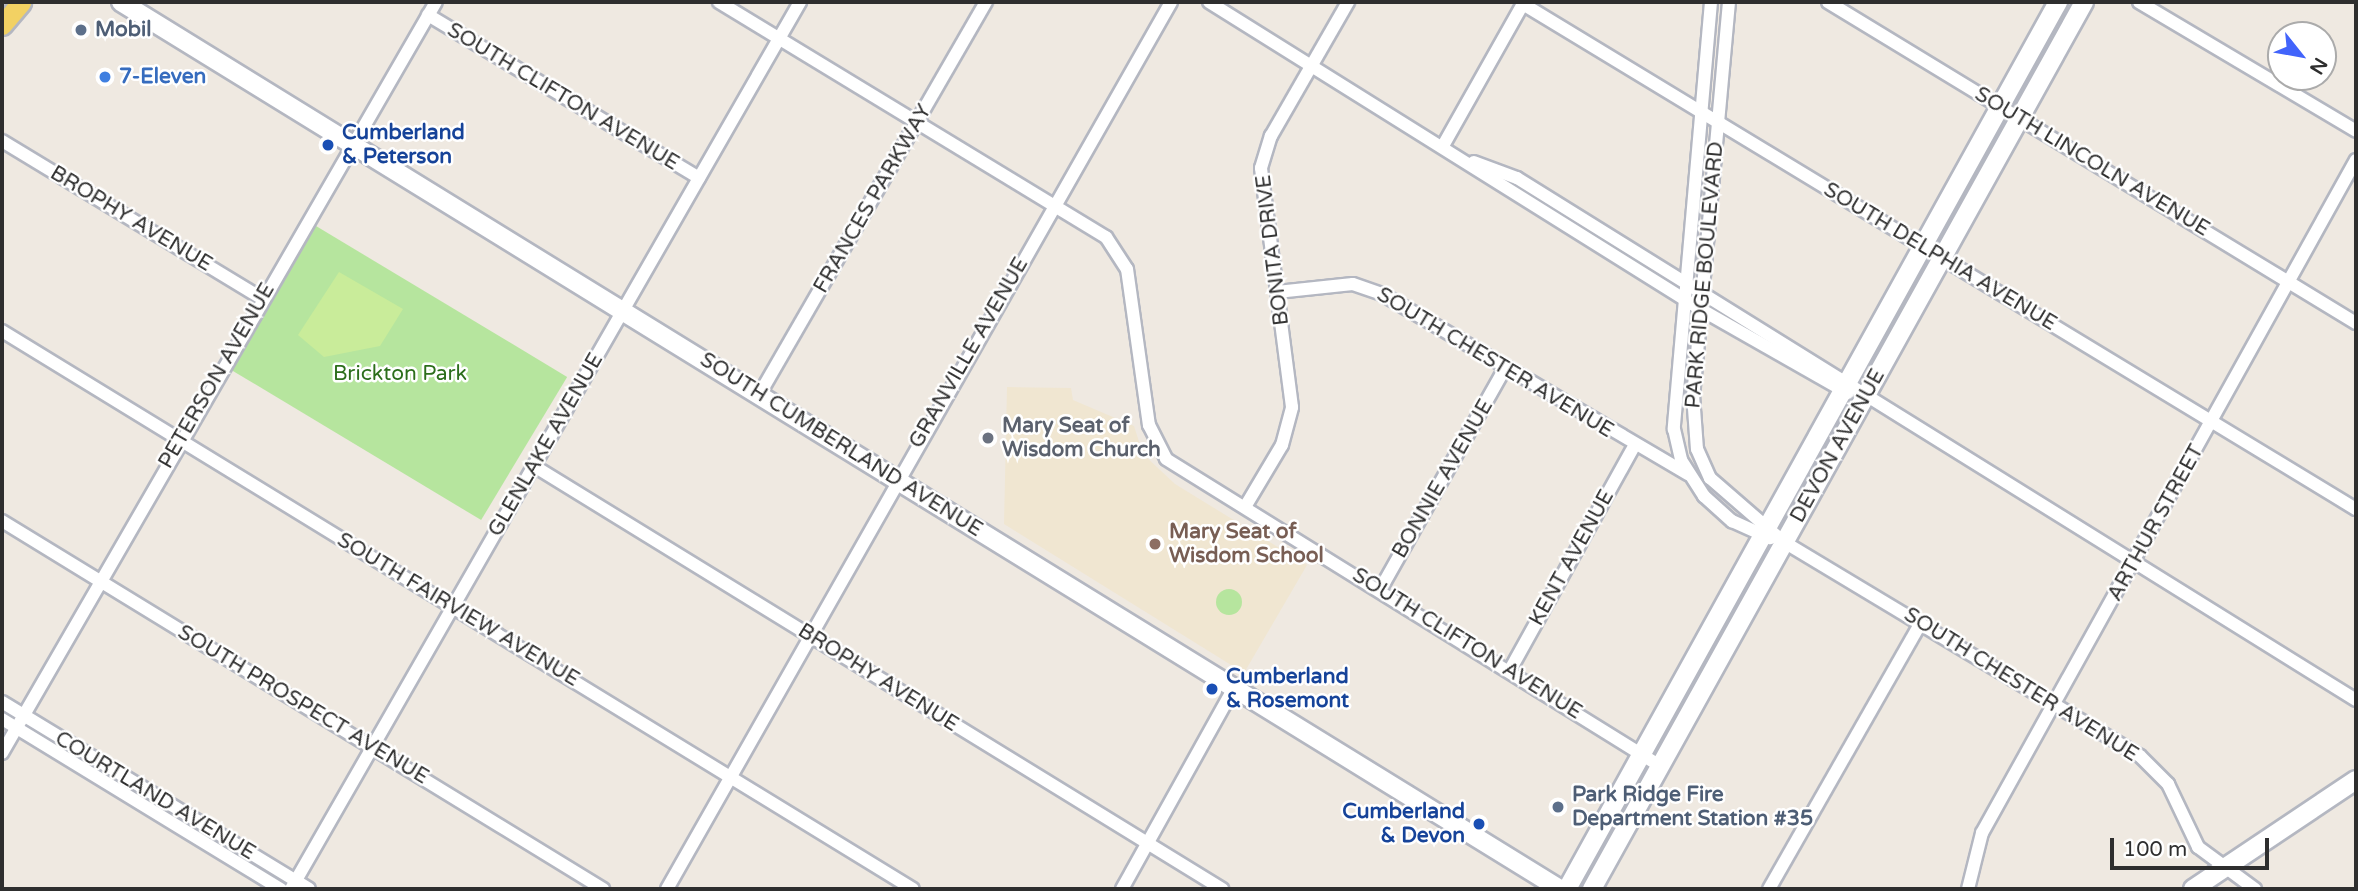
<!DOCTYPE html>
<html>
<head>
<meta charset="utf-8">
<style>
	body { margin:0 }
	#map { position:relative; width:2358px; height:891px; overflow:hidden; background:#efe9e1; font-family:"Varela Round",sans-serif }
	div>[style] { position:absolute }
	[style*='--x'] { left:calc(var(--x)*1px); top:calc(var(--y)*1px); width:calc(var(--w)*1px); rotate:calc(var(--a)*1deg) }
	.education>* { inset:0; background:#f0e6d1 }
	.green>* { inset:0; background:#b6e59e; transform-origin:0 0 }
	.round { border-radius:50% }
	.pitch>* { inset:0; background:#c9ec9a }
	.roads { filter:drop-shadow(2px 0 #b4b7c1) drop-shadow(-2px 0 #b4b7c1) drop-shadow(0 2px #b4b7c1) drop-shadow(0 -2px #b4b7c1) }
	.street>* { height:12px; margin:-6px; padding:0 6px; transform-origin:6px; border-radius:6px; background:#fff }
	.secondary>* { height:18px; margin:-9px; padding:0 9px; transform-origin:9px; border-radius:9px; background:#fff }
	.primary>* { height:19px; margin:-9.5px; padding:0 9.5px; transform-origin:9.5px; border-radius:9.5px; background:#f2d163 }
	.dots>* { width:19px; height:19px; translate:-50% -50%; box-sizing:border-box; border:4px solid #fff; border-radius:50% }
	span { translate:-50% -50%; white-space:nowrap; text-align:center; line-height:1.15; -webkit-text-stroke:5px #fff; paint-order:stroke }
	.service-label { font-size:21px; color:#4e5e75; font-weight:700 }
	.left { translate:0 -50%; text-align:left }
	.shop-label { font-size:21px; color:#366cbe; font-weight:700 }
	.street-label { font-size:21px; color:#2e2e2e }
	.transit-label { font-size:21px; color:#164399; font-weight:700 }
	.right { translate:-100% -50%; text-align:right }
	.park-label { font-size:21px; color:#2c6e1b }
	.worship-label { font-size:21px; color:#5b616d; font-weight:700 }
	.education-label { font-size:21px; color:#785e54; font-weight:700 }
	.frame { position:absolute; inset:0; border:4px solid #2e2e2e; pointer-events:none }
	.north { position:absolute; left:2267px; top:21px; width:70px; height:70px; box-sizing:border-box; background:#fff; border:2px solid #ababab; border-radius:50%; rotate:121deg; font-size:19px; font-weight:700; line-height:28px; text-align:center; color:#2e2e2e }
	.north::after { content:''; display:block; margin:auto; width:24px; height:32px; background:#4264fb; clip-path:polygon(50% 0,100% 100%,50% 72%,0 100%) }
	.scale { position:absolute; left:2110px; top:838px; width:159px; height:32px; box-sizing:border-box; border:4px solid #2e2e2e; border-top:0; padding-left:9px; font-size:21px; line-height:24px; white-space:nowrap; color:#2e2e2e; -webkit-text-stroke:5px #fff; paint-order:stroke }
</style>
</head>
<body>
<div id="map">
	<div class="education">
		<i style="clip-path:polygon(1007px 387px,1071px 388px,1073px 400px,1134px 426px,1143px 454px,1175px 484px,1307px 565px,1244px 673px,1004px 524px)"></i>
	</div>
	<div class="green">
		<i style="left:316px;top:226px;width:293px;height:167px;rotate:31deg"></i>
		<i class="round" style="left:1216px;top:589px;width:26px;height:26px"></i>
	</div>
	<div class="pitch">
		<i style="clip-path:polygon(339px 272px,403px 309px,380px 346px,324px 357px,298px 335px)"></i>
	</div>
	<div class="roads">
		<div class="street">
			<i style="--x:719;--y:2;--w:453;--a:31.3"></i>
			<i style="--x:1106;--y:237;--w:38;--a:57"></i>
			<i style="--x:1127;--y:269;--w:158;--a:82"></i>
			<i style="--x:1149;--y:425;--w:38;--a:63"></i>
			<i style="--x:1166;--y:459;--w:582;--a:31.86"></i>
			<i style="--x:1209;--y:2;--w:579;--a:32.02"></i>
			<i style="--x:1700;--y:309;--w:170;--a:29.6"></i>
			<i style="--x:1711;--y:2;--w:429;--a:95"></i>
			<i style="--x:1674;--y:429;--w:32;--a:77"></i>
			<i style="--x:1681;--y:460;--w:43;--a:57.4"></i>
			<i style="--x:1704;--y:496;--w:38;--a:42"></i>
			<i style="--x:1732;--y:521;--w:42;--a:24.1"></i>
			<i style="--x:1729;--y:2;--w:395;--a:95.2"></i>
			<i style="--x:1693;--y:395;--w:54;--a:85.8"></i>
			<i style="--x:1697;--y:449;--w:32;--a:66"></i>
			<i style="--x:1710;--y:478;--w:98;--a:40.9"></i>
			<i style="--x:1784;--y:542;--w:415;--a:31"></i>
			<i style="--x:2140;--y:756;--w:40;--a:45"></i>
			<i style="--x:2168;--y:784;--w:70;--a:64.5"></i>
			<i style="--x:2198;--y:847;--w:71;--a:36.4"></i>
			<i style="--x:1828;--y:2;--w:618;--a:31.3"></i>
			<i style="--x:2139;--y:2;--w:252;--a:30.7"></i>
			<i style="--x:1523;--y:4;--w:974;--a:31.23"></i>
			<i style="--x:428;--y:15;--w:316;--a:31"></i>
			<i style="--x:2;--y:141;--w:303;--a:31.2"></i>
			<i style="--x:1444;--y:144;--w:163;--a:-60.6"></i>
			<i style="--x:1474;--y:162;--w:46;--a:20.4"></i>
			<i style="--x:1517;--y:178;--w:988;--a:31.89"></i>
			<i style="--x:1277;--y:292;--w:76;--a:-6"></i>
			<i style="--x:1353;--y:284;--w:31;--a:19"></i>
			<i style="--x:1382;--y:294;--w:355;--a:30.5"></i>
			<i style="--x:2;--y:331;--w:1068;--a:31.49"></i>
			<i style="--x:759;--y:395;--w:454;--a:-60"></i>
			<i style="--x:534;--y:466;--w:808;--a:31.58"></i>
			<i style="--x:1245;--y:507;--w:72;--a:-59.2"></i>
			<i style="--x:1282;--y:445;--w:39;--a:-75"></i>
			<i style="--x:1292;--y:407;--w:241;--a:-97.4"></i>
			<i style="--x:1261;--y:168;--w:34;--a:-73"></i>
			<i style="--x:1271;--y:136;--w:155;--a:-60.1"></i>
			<i style="--x:2;--y:521;--w:705;--a:31.48"></i>
			<i style="--x:1380;--y:590;--w:255;--a:-60.6"></i>
			<i style="--x:1510;--y:670;--w:256;--a:-61"></i>
			<i style="--x:2;--y:702;--w:359;--a:31.3"></i>
			<i style="--x:2;--y:719;--w:327;--a:31.4"></i>
			<i style="--x:2;--y:753;--w:867;--a:-59.98"></i>
			<i style="--x:291;--y:889;--w:1023;--a:-60.15"></i>
			<i style="--x:667;--y:889;--w:1020;--a:-60.39"></i>
			<i style="--x:1122;--y:889;--w:230;--a:-60.9"></i>
			<i style="--x:1769;--y:889;--w:306;--a:-60.3"></i>
			<i style="--x:1968;--y:889;--w:58;--a:-76"></i>
			<i style="--x:1982;--y:833;--w:770;--a:-60.94"></i>
		</div>
		<div class="secondary">
			<i style="--x:121;--y:2;--w:1690;--a:31.65"></i>
			<i style="--x:1567;--y:889;--w:1014;--a:-61.03"></i>
			<i style="--x:1592;--y:889;--w:1014;--a:-60.98"></i>
			<i style="--x:2193;--y:889;--w:196;--a:-33.8"></i>
		</div>
		<div class="primary">
			<i style="--x:2;--y:25;--w:30;--a:-50"></i>
		</div>
	</div>
	<div class="dots">
		<i style="left:81px;top:30px;background:#5c6f8a"></i>
		<i style="left:105px;top:77px;background:#3f7fe0"></i>
		<i style="left:328px;top:145px;background:#1a4fb4"></i>
		<i style="left:988px;top:438px;background:#6b7280"></i>
		<i style="left:1155px;top:544px;background:#8d6e63"></i>
		<i style="left:1212px;top:689px;background:#1a4fb4"></i>
		<i style="left:1558px;top:807px;background:#5c6f8a"></i>
		<i style="left:1479px;top:824px;background:#1a4fb4"></i>
	</div>
	<div class="service-label">
		<span class="left" style="left:95px;top:30px">Mobil</span>
		<span class="left" style="left:1572px;top:807px">Park Ridge Fire<br>Department Station #35</span>
	</div>
	<div class="shop-label">
		<span class="left" style="left:119px;top:77px">7-Eleven</span>
	</div>
	<div class="street-label">
		<span style="left:563px;top:97px;rotate:31deg">SOUTH CLIFTON AVENUE</span>
		<span style="left:2092px;top:162px;rotate:31deg">SOUTH LINCOLN AVENUE</span>
		<span style="left:873px;top:199px;rotate:-60deg">FRANCES PARKWAY</span>
		<span style="left:131px;top:219px;rotate:31deg">BROPHY AVENUE</span>
		<span style="left:1273px;top:250px;rotate:-97deg">BONITA DRIVE</span>
		<span style="left:1940px;top:257px;rotate:31deg">SOUTH DELPHIA AVENUE</span>
		<span style="left:1705px;top:275px;rotate:-85deg">PARK RIDGE BOULEVARD</span>
		<span style="left:969px;top:353px;rotate:-60deg">GRANVILLE AVENUE</span>
		<span style="left:1495px;top:363px;rotate:31deg">SOUTH CHESTER AVENUE</span>
		<span style="left:217px;top:376px;rotate:-60deg">PETERSON AVENUE</span>
		<span style="left:546px;top:445px;rotate:-60deg">GLENLAKE AVENUE</span>
		<span style="left:841px;top:445px;rotate:32deg">SOUTH CUMBERLAND AVENUE</span>
		<span style="left:1838px;top:446px;rotate:-61deg">DEVON AVENUE</span>
		<span style="left:1443px;top:479px;rotate:-60deg">BONNIE AVENUE</span>
		<span style="left:2156px;top:523px;rotate:-61deg">ARTHUR STREET</span>
		<span style="left:1572px;top:558px;rotate:-61deg">KENT AVENUE</span>
		<span style="left:458px;top:610px;rotate:31deg">SOUTH FAIRVIEW AVENUE</span>
		<span style="left:1467px;top:644px;rotate:32deg">SOUTH CLIFTON AVENUE</span>
		<span style="left:878px;top:678px;rotate:32deg">BROPHY AVENUE</span>
		<span style="left:2021px;top:685px;rotate:32deg">SOUTH CHESTER AVENUE</span>
		<span style="left:303px;top:705px;rotate:31deg">SOUTH PROSPECT AVENUE</span>
		<span style="left:155px;top:796px;rotate:31deg">COURTLAND AVENUE</span>
	</div>
	<div class="transit-label">
		<span class="left" style="left:342px;top:145px">Cumberland<br>&amp; Peterson</span>
		<span class="left" style="left:1226px;top:689px">Cumberland<br>&amp; Rosemont</span>
		<span class="right" style="left:1465px;top:824px">Cumberland<br>&amp; Devon</span>
	</div>
	<div class="park-label">
		<span style="left:400px;top:374px">Brickton Park</span>
	</div>
	<div class="worship-label">
		<span class="left" style="left:1002px;top:438px">Mary Seat of<br>Wisdom Church</span>
	</div>
	<div class="education-label">
		<span class="left" style="left:1169px;top:544px">Mary Seat of<br>Wisdom School</span>
	</div>
	<div class="frame"></div>
	<div class="north">N</div>
	<div class="scale">100 m</div>
</div>
</body>
</html>
